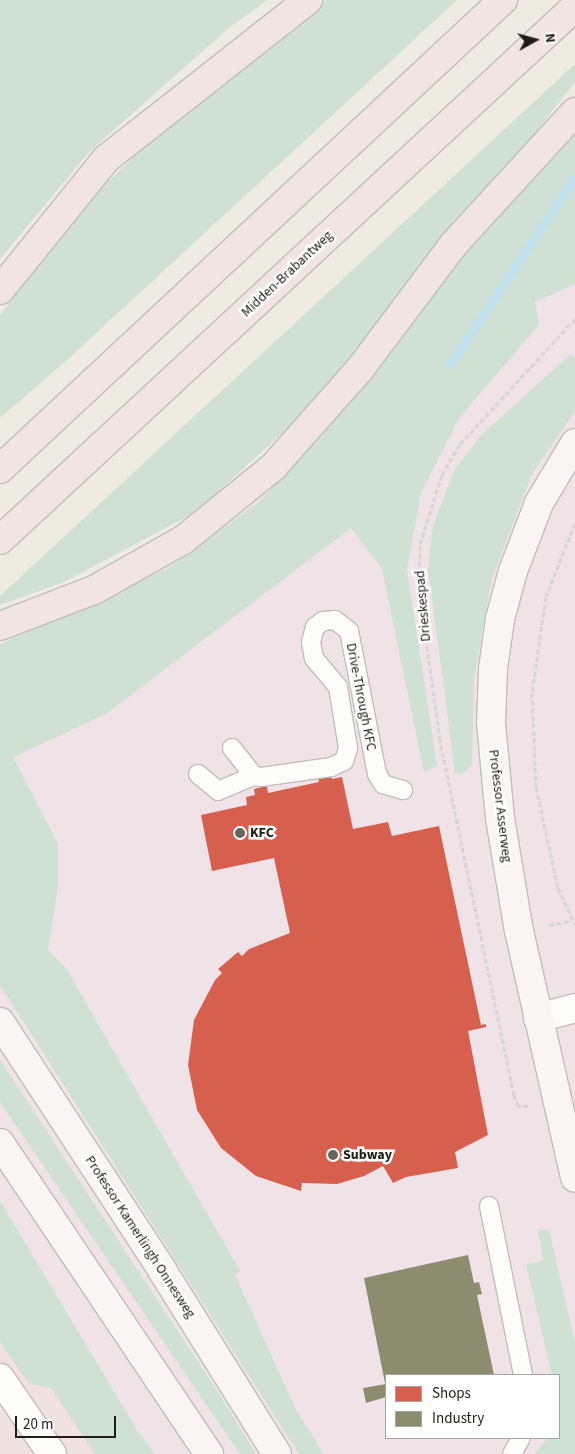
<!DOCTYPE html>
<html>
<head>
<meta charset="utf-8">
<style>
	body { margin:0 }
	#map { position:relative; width:575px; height:1454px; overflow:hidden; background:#eeebe3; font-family:"Source Sans 3",sans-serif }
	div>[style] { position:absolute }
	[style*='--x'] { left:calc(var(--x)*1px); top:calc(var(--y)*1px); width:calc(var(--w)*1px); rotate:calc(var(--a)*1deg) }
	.commercial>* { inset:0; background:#f2e2df }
	.industrial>* { inset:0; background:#efe3e7 }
	.green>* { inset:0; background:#cee1d2 }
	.shops>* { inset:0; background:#d6604d }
	.industry>* { inset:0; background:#8c8c6e }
	.stream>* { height:10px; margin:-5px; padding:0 5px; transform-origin:5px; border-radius:5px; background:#c0e0eb }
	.path>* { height:3px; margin-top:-1.5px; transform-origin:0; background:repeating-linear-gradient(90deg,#d7d6d4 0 5px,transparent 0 7.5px) }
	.roads { filter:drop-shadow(1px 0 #c1beb9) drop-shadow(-1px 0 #c1beb9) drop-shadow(0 1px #c1beb9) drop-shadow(0 -1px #c1beb9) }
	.lane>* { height:18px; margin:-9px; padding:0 9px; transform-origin:9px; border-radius:9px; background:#fcfcfb }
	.street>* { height:28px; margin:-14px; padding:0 14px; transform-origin:14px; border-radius:14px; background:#fcfcfb }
	.secondary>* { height:28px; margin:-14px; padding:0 14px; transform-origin:14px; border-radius:14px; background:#f8f5f4 }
	.highway>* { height:28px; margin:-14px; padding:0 14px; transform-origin:14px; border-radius:14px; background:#f0e5e2 }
	.dots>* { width:14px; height:14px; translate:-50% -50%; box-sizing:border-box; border:2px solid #fff; border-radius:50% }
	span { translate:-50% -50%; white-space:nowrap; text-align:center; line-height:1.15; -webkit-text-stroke:5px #fff; paint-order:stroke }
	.street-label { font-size:14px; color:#201d18 }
	.poi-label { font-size:14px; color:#201d18; font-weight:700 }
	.left { translate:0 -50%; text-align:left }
	.legend { position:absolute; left:385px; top:1374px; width:175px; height:65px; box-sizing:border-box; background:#fff; border:1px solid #a6a5a3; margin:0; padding:6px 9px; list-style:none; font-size:15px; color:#201d18 }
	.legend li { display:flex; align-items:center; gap:10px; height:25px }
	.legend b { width:25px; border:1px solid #a6a5a3 }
	.north { position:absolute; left:510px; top:15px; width:50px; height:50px; -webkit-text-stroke:4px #fff; paint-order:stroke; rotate:83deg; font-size:14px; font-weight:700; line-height:20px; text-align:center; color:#201d18 }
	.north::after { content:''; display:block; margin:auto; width:18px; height:22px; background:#201d18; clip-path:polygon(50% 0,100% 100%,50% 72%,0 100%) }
	.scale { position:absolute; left:15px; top:1416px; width:101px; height:22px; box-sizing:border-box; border:2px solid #201d18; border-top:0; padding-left:6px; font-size:15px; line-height:18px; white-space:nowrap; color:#201d18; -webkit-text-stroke:4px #fff; paint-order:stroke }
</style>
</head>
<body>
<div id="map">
	<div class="commercial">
		<i style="clip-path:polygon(0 1267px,122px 1454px,0 1454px)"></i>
	</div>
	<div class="industrial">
		<i style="clip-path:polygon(evenodd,575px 167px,575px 1454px,122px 1454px,0 1267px,0 706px,575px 167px,386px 1375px,559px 1375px,559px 1438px,386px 1438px,386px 1375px)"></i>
	</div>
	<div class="green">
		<i style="clip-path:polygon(0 0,267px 0,230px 27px,89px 152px,0 259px)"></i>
		<i style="clip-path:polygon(325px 0,457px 0,67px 360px,0 418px,0 315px,98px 191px,211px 84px)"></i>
		<i style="clip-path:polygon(575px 64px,575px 82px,529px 141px,303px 414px,196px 512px,64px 582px,0 605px,0 596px)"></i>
		<i style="clip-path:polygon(575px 132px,575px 284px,535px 302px,539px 325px,459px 418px,421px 493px,407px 569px,437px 766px,424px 772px,382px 569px,351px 528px,106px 714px,13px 757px,58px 844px,58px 886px,48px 950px,66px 968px,240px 1271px,235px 1275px,296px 1410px,324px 1454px,299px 1454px,0 985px,0 644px,167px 569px,260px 501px,342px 411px,472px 245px)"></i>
		<i style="clip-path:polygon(571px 354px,575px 358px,575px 411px,531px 476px,492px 579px,474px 679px,472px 764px,462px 774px,455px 773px,428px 568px,433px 526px,454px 471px,481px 435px)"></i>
		<i style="clip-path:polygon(0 1060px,219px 1394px,256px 1454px,240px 1454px,0 1102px)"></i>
		<i style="clip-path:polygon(0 1201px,137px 1430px,155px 1454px,95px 1454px,51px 1388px,29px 1384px,0 1342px)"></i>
		<i style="clip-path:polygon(538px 1230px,549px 1230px,575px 1343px,575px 1454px,535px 1454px,548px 1438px,559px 1438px,559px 1375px,552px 1375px,526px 1264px,543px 1261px)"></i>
	</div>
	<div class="shops">
		<i style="clip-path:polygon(330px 772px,332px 779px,342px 777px,353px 829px,388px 822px,392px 836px,439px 826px,481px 1025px,486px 1024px,486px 1027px,468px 1031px,488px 1135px,455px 1152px,458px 1168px,406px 1177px,393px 1183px,383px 1166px,364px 1176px,337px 1184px,302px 1183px,301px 1191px,256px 1176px,221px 1148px,197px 1110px,188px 1065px,194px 1020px,215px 980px,222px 973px,218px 969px,238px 952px,242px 956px,249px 949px,290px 933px,274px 858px,212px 871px,201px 815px,247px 805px,246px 797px,255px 795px,254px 789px,267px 786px,268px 793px,319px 782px,318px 775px)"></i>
	</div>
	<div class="industry">
		<i style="clip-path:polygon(468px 1255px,474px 1283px,479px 1282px,482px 1294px,477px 1295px,494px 1375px,386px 1375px,385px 1383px,364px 1278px)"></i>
		<i style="clip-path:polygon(386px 1384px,386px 1397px,366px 1403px,363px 1388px)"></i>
	</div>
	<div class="stream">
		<i style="--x:451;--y:364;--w:223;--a:-56.2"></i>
	</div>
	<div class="path">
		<i style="--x:575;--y:523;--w:79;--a:111.4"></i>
		<i style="--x:546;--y:597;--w:97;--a:98.3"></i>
		<i style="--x:532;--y:693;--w:94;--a:87.6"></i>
		<i style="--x:536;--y:787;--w:103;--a:77.7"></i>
		<i style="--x:558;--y:888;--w:40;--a:65"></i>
		<i style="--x:549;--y:925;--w:22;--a:-10"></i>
		<i style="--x:528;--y:1106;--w:10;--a:180"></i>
		<i style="--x:518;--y:1106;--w:12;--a:-110"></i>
		<i style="--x:514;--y:1095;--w:363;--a:-101.8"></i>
		<i style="--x:440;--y:740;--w:153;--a:-97.9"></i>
		<i style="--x:419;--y:588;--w:44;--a:-88.7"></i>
		<i style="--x:420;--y:544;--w:72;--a:-72.3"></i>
		<i style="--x:442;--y:475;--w:36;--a:-60"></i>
		<i style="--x:460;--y:444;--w:170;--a:-47.4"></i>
	</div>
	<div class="roads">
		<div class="lane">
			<i style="--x:232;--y:748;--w:36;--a:52"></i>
			<i style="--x:254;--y:776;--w:7;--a:8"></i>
			<i style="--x:261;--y:777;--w:71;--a:-8.1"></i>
			<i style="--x:331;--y:767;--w:14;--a:-25"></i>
			<i style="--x:344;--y:761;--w:14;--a:-73"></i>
			<i style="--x:348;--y:748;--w:62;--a:-99.3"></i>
			<i style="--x:338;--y:687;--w:38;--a:-130"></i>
			<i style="--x:314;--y:658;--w:16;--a:-101"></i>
			<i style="--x:311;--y:642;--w:16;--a:-75"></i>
			<i style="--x:315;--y:627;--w:10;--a:-37"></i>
			<i style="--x:323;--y:621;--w:12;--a:-5"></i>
			<i style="--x:335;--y:620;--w:18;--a:38"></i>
			<i style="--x:349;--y:631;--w:146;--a:78.9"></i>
			<i style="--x:377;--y:774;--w:12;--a:59"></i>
			<i style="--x:383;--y:784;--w:21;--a:17"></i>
			<i style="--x:198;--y:774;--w:26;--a:40"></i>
			<i style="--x:218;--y:791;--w:39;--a:-23"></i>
			<i style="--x:489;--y:1206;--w:172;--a:78.6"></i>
			<i style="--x:512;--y:1454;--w:18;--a:-61"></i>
		</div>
		<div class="street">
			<i style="--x:538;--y:1018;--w:38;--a:-15"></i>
			<i style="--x:0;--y:1378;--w:92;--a:55.6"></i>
		</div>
		<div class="secondary">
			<i style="--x:575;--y:443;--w:70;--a:121"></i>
			<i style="--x:539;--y:503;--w:73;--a:110.9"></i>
			<i style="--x:513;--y:571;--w:50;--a:105.2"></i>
			<i style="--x:500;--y:619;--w:50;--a:98"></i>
			<i style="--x:493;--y:669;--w:54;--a:92.1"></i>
			<i style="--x:491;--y:723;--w:95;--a:84.6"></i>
			<i style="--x:500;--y:818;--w:115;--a:80.5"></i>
			<i style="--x:519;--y:931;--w:253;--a:77.2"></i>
			<i style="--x:0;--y:1022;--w:296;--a:56.8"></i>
			<i style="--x:162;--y:1270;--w:217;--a:58"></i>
			<i style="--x:0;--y:1143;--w:375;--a:56.1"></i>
		</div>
		<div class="highway">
			<i style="--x:0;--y:290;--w:169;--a:-51"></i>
			<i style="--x:106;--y:159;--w:257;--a:-38.2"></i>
			<i style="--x:0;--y:469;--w:688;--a:-43"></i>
			<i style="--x:0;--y:540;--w:784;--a:-42.83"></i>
			<i style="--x:0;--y:626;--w:101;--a:-21"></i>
			<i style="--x:94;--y:590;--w:102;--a:-29.3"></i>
			<i style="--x:183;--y:540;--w:116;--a:-39"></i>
			<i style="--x:273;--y:467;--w:131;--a:-48.4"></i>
			<i style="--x:360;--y:369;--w:156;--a:-53.1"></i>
			<i style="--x:454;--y:244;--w:179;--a:-47.5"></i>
		</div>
	</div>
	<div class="dots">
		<i style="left:240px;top:833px;background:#68655f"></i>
		<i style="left:333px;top:1155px;background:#68655f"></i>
	</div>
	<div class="street-label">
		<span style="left:287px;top:274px;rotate:-43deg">Midden-Brabantweg</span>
		<span style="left:423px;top:606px;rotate:-95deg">Drieskespad</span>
		<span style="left:361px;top:697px;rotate:79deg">Drive-Through KFC</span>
		<span style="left:500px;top:806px;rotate:83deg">Professor Asserweg</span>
		<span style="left:140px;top:1237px;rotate:57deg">Professor Kamerlingh Onnesweg</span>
	</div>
	<div class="poi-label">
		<span class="left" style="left:250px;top:833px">KFC</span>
		<span class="left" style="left:343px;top:1155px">Subway</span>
	</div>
	<ul class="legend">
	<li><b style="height:14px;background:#d6604d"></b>Shops</li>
	<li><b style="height:14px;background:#8c8c6e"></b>Industry</li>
	</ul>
	<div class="north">N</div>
	<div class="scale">20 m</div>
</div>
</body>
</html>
